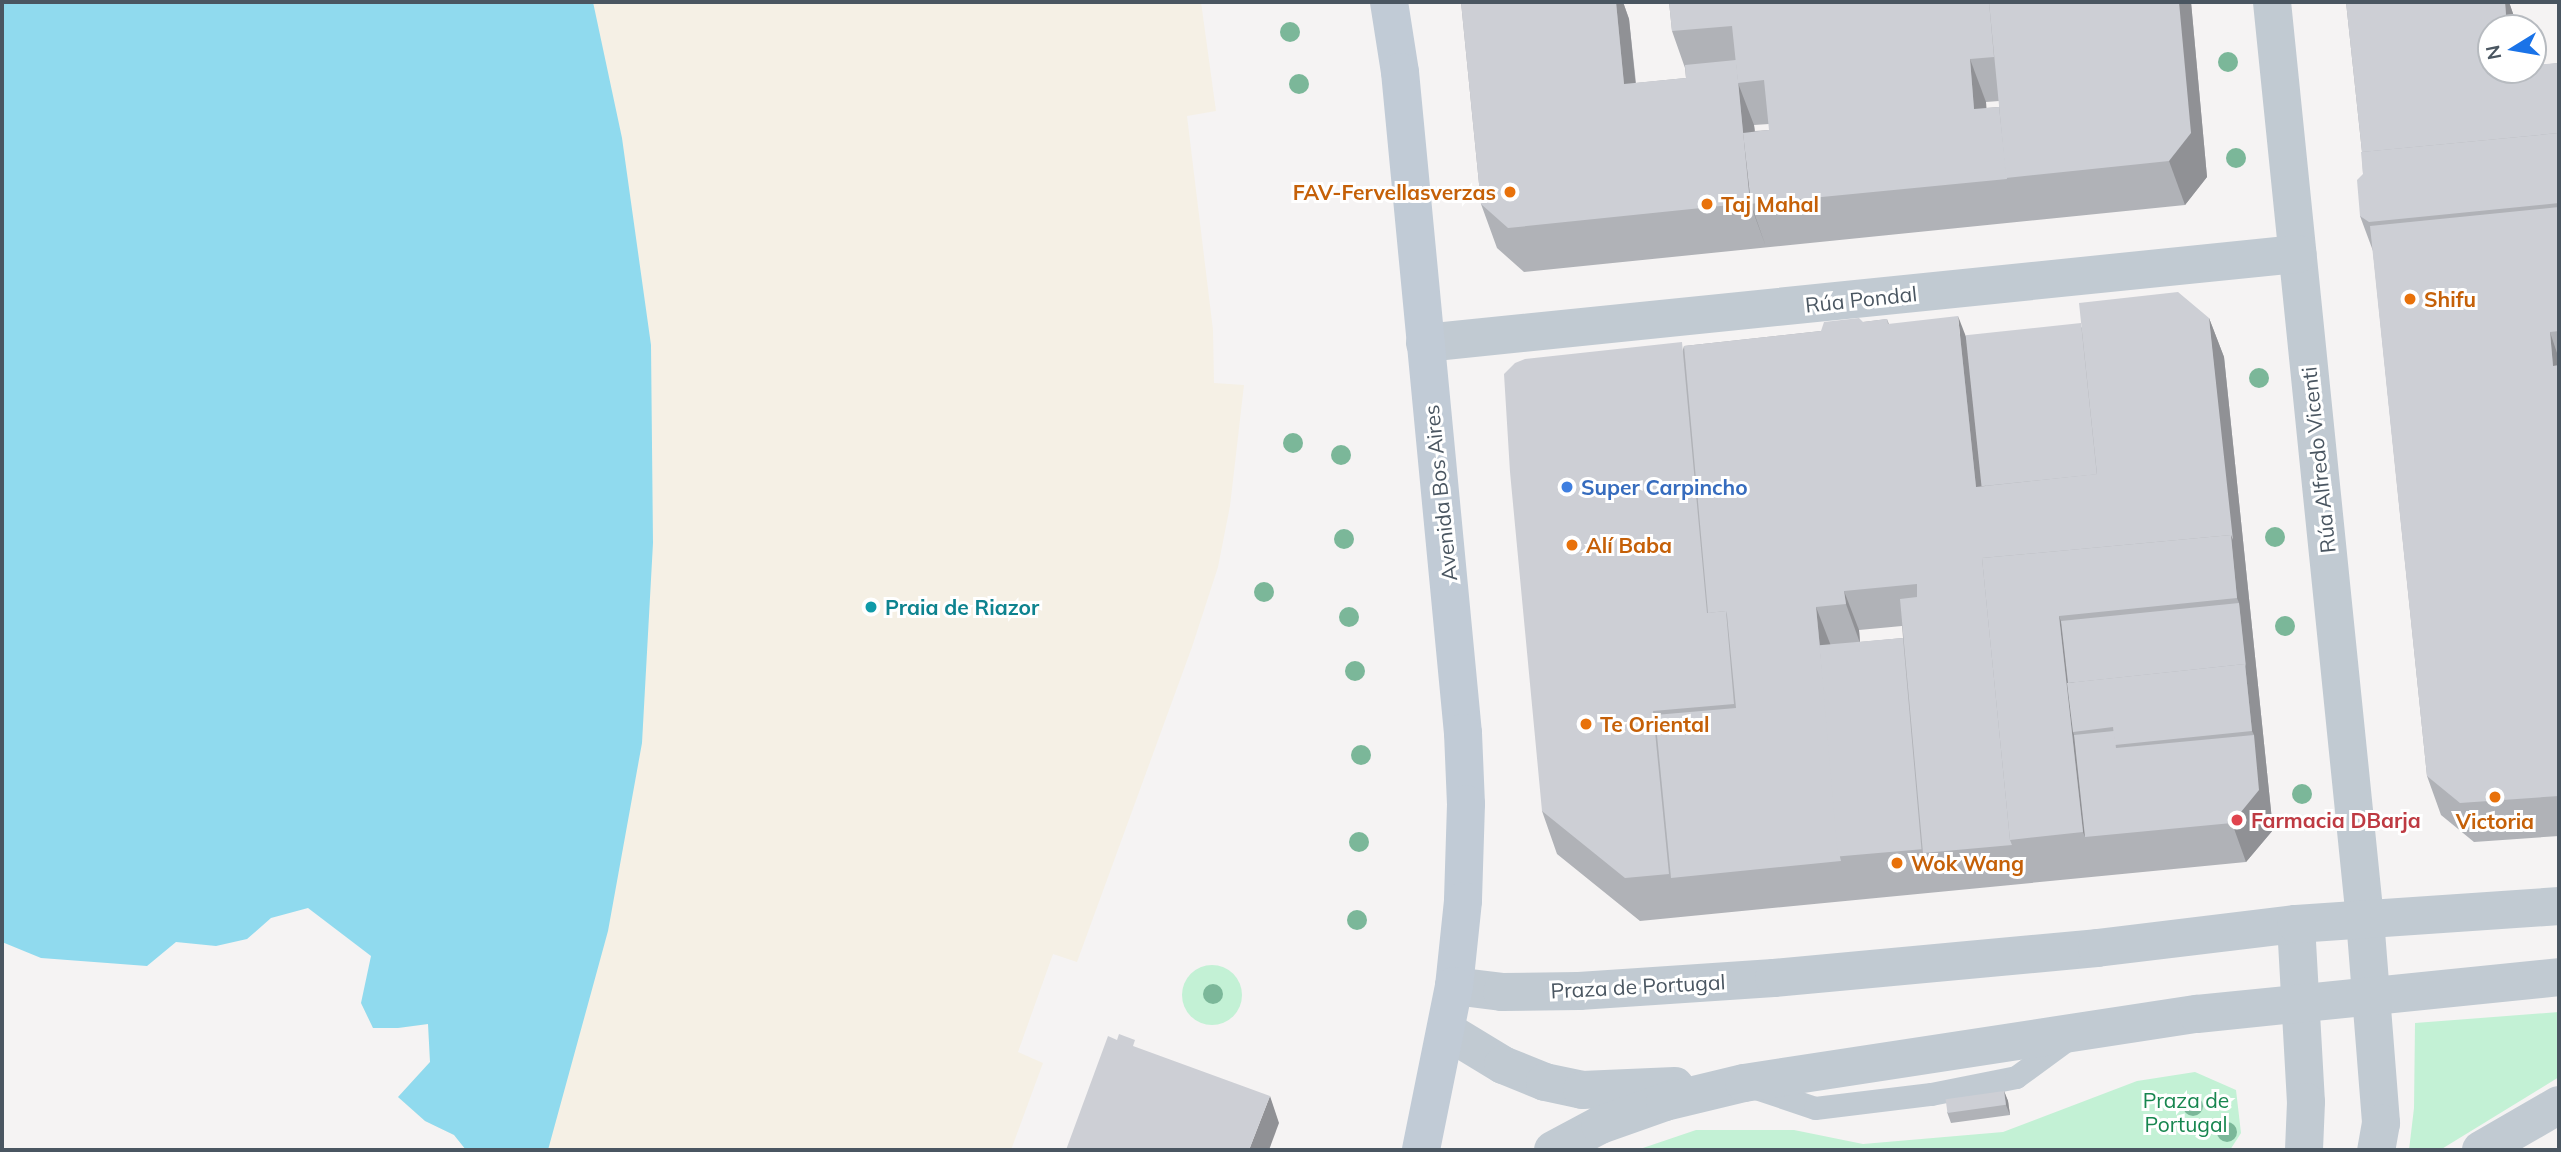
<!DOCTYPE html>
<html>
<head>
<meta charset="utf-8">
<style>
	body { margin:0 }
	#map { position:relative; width:2561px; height:1152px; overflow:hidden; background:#f5f3f3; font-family:Mulish,sans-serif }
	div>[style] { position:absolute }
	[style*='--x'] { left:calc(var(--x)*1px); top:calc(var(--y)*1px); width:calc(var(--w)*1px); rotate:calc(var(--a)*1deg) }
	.green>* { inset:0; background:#c3f1d5 }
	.round { border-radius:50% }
	.sand>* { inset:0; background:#f5f0e5 }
	.water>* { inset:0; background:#90daee }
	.lane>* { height:23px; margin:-11.5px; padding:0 11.5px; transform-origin:11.5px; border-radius:11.5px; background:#c1cad2 }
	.street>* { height:38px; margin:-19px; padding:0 19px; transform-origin:19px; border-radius:19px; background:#c1cad2 }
	.secondary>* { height:38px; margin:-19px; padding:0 19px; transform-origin:19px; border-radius:19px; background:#c1cbd6 }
	.trees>* { width:20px; height:20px; margin:-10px; border-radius:50%; background:#7bb799 }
	.wall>* { inset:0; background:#b0b2b7 }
	.shaded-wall>* { inset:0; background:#909195 }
	.building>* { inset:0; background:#cdcfd5; transform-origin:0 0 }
	.dots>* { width:19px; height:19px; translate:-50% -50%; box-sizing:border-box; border:4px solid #fff; border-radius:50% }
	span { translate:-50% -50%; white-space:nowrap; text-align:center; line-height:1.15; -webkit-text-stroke:6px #fff; paint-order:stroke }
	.food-label { font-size:21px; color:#c56008; font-weight:700 }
	.right { translate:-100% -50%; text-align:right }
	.left { translate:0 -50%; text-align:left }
	.street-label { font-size:21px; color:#4a5661 }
	.shop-label { font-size:21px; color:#366cbe; font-weight:700 }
	.culture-label { font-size:21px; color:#0d838f; font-weight:700 }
	.health-label { font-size:21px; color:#be3a42; font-weight:700 }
	.park-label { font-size:21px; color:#17864f }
	.frame { position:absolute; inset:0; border:4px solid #4a5661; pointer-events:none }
	.north { position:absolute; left:2477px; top:14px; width:70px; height:70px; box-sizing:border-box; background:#fff; border:2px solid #b7bbc0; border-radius:50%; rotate:259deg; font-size:19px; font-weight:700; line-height:28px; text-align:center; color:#4a5661 }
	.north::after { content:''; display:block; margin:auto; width:24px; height:32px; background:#1a73e8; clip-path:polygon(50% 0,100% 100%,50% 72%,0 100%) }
</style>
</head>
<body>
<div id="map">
	<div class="green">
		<i class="round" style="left:1182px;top:965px;width:60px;height:60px"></i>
		<i style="clip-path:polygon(2559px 1012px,2559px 1077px,2440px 1150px,2409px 1150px,2414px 1108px,2415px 1023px)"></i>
		<i style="clip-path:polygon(2195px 1072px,2236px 1090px,2241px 1133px,2230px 1150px,1637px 1150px,1696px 1130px,1794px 1130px,1863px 1144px,2003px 1132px,2137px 1081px)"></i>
	</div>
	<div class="sand">
		<i style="clip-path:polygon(447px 2px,1201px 2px,1216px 111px,1187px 116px,1213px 330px,1214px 383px,1244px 385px,1230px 506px,1218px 567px,1192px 647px,1077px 962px,1053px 954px,1018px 1052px,1043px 1063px,1011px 1150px,466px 1150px,454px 1135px,425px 1121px,398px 1097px,430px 1062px,428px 1024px,398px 1028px,373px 1028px,361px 1003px,431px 978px)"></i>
	</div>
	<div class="water">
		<i style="clip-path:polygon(2px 2px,593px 2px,622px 138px,651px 345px,653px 543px,642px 743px,608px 931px,548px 1150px,466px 1150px,454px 1135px,425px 1121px,398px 1097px,430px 1062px,428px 1024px,398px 1028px,373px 1028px,361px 1003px,371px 956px,308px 908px,271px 918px,247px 939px,216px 946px,176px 942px,147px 966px,41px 958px,2px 942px)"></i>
	</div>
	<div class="lane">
		<i style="--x:1753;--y:1087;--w:65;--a:18.7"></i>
		<i style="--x:1815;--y:1108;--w:117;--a:-6.9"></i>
		<i style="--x:1931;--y:1094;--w:87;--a:-11.3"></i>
		<i style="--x:2016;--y:1077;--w:64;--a:-36.2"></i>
	</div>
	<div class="street">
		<i style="--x:2272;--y:2;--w:922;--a:84.21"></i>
		<i style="--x:2365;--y:919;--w:205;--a:85.5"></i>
		<i style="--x:2381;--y:1123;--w:27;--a:100"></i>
		<i style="--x:1425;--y:343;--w:877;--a:-5.83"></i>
		<i style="--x:2296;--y:924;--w:178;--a:86.8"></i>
		<i style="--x:2306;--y:1102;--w:48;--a:92.4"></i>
		<i style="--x:1454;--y:986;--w:48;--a:7.1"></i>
		<i style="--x:1502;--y:992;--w:77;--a:-0.7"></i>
		<i style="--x:1579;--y:991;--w:195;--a:-3.8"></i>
		<i style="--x:1774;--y:978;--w:324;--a:-5.3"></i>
		<i style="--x:2097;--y:948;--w:200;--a:-6.9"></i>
		<i style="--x:2296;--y:924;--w:264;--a:-3.9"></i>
		<i style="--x:1447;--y:1031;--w:66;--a:31.3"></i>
		<i style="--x:1503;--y:1065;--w:45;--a:22"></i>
		<i style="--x:1545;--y:1082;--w:38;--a:12"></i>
		<i style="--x:1582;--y:1090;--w:93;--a:-2.5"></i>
		<i style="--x:1553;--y:1150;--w:53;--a:-28"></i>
		<i style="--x:1600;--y:1125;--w:69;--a:-19.5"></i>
		<i style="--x:1665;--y:1102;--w:81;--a:-13.5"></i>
		<i style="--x:1744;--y:1083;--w:458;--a:-8.7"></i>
		<i style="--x:2197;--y:1014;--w:364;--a:-5.8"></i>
		<i style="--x:2481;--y:1150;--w:90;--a:-30"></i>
	</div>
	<div class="secondary">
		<i style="--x:1389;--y:2;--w:71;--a:81.1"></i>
		<i style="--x:1400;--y:72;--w:664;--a:84.56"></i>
		<i style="--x:1463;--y:733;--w:71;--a:87.6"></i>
		<i style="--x:1466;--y:804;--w:97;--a:91.8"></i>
		<i style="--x:1463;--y:901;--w:85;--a:96"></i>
		<i style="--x:1454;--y:986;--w:167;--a:101.4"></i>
	</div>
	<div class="trees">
		<i style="left:1290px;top:32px"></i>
		<i style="left:2228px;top:62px"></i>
		<i style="left:1299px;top:84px"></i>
		<i style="left:2236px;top:158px"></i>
		<i style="left:2259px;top:378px"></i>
		<i style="left:1293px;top:443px"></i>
		<i style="left:1341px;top:455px"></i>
		<i style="left:2275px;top:537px"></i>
		<i style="left:1344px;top:539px"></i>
		<i style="left:1264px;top:592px"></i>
		<i style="left:1349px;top:617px"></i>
		<i style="left:2285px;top:626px"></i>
		<i style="left:1355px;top:671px"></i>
		<i style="left:1361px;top:755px"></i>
		<i style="left:2302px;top:794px"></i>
		<i style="left:1359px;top:842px"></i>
		<i style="left:1357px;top:920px"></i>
		<i style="left:1213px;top:994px"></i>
		<i style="left:2193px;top:1106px"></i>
		<i style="left:2227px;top:1132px"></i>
	</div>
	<div class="wall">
		<i style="clip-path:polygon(evenodd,1461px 2px,1623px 2px,1629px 19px,1636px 83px,1686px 78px,1685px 68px,1672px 31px,1669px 2px,2191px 2px,2207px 177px,2185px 205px,1524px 272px,1497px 248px,1481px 204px,1461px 2px,1999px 101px,1999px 107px,1986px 108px,1986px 102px,1999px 101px,1461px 2px,1769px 124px,1769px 130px,1755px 131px,1754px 125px,1769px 124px)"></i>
		<i style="clip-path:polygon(2346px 2px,2509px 2px,2518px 28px,2491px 28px,2491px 70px,2559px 63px,2559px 836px,2474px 842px,2441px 815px,2427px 776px,2373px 251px,2360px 216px,2363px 174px,2362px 152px)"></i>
		<i style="clip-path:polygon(evenodd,2209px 318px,2224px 357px,2273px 830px,2246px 862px,1640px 921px,1557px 854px,1542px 811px,1684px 346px,1821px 331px,1863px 322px,1887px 319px,1889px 324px,1966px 336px,2209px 318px,1902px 626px,1903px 638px,1860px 642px,1859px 630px,1902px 626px)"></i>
		<i style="clip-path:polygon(2004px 1091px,2008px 1101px,2010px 1115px,1951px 1123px,1947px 1112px)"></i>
	</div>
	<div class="shaded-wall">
		<i style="clip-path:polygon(1616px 2px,1623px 2px,1629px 19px,1640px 128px,1624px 84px)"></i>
		<i style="clip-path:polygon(2179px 2px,2191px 2px,2207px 177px,2185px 205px,2169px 161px)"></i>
		<i style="clip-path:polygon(2505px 2px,2509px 2px,2518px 28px,2507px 28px)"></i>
		<i style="clip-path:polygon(1970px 59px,1986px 102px,1990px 152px,1974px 109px)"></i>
		<i style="clip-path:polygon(1738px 83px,1754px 125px,1762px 203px,1751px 204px,1766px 247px,1750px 203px)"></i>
		<i style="clip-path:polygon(1958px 316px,1973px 355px,1988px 506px,1976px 487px)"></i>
		<i style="clip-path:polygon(2209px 318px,2224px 357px,2273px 830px,2246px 862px,2232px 823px,2254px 735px,2252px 731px,2245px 664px,2239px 603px,2237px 598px)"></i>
		<i style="clip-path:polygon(2550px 332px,2559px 359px,2559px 382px,2553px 366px)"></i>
		<i style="clip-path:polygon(1844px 591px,1859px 630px,1860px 643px,1846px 604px)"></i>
		<i style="clip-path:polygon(1816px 607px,1831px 646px,1841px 857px)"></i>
		<i style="clip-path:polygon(2059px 616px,2075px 660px,2073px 732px,2088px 774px,2085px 837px,2083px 832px)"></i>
		<i style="clip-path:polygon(2004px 1091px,2008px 1101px,2010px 1115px,2006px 1105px)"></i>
		<i style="clip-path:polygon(1270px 1096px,1279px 1123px,1269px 1150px,1249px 1150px)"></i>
	</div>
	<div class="building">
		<i style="clip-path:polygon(1461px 2px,1616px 2px,1624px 84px,1686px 78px,1685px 65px,1736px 60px,1750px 203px,1508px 228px,1481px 204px)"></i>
		<i style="clip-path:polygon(1669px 2px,1989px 2px,1994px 57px,1970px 59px,1974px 109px,1999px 107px,2007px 179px,1751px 204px,1743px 133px,1769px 130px,1764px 80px,1738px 83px,1732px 26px,1672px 31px)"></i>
		<i style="clip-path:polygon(1989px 2px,2179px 2px,2191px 133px,2169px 161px,2006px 178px)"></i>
		<i style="clip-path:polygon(2346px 2px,2505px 2px,2507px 28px,2491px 28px,2491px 70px,2533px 70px,2533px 65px,2559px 63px,2559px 133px,2362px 152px)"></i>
		<i style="clip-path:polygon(2559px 133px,2559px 203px,2369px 222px,2360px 216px,2357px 180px,2363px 174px,2361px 152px)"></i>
		<i style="clip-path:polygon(2559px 207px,2559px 331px,2550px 332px,2553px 366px,2559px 365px,2559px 796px,2460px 803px,2427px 776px,2370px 226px)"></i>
		<i style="clip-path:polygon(2178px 292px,2209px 318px,2233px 540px,2231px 535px,1982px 558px,2010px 840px,2012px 845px,1923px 853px,1900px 599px,1917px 597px,1917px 584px,1844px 591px,1846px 604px,1816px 607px,1840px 857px,1841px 861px,1671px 878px,1655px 715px,1736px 708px,1727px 615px,1726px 611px,1708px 613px,1684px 346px,1821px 331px,1824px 322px,1859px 318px,1863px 322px,1887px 319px,1888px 324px,1958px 316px,1976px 487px,2097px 474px,2079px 303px)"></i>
		<i style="left:2081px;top:323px;width:152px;height:116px;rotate:84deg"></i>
		<i style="clip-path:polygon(1682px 342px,1707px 613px,1726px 611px,1734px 704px,1653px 711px,1669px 874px,1625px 878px,1542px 811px,1510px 472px,1504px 374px,1515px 363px,1525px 359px)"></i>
		<i style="clip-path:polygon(2231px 535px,2237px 598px,2059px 616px,2083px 832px,2010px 840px,1982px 558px)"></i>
		<i style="clip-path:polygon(2239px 603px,2246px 667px,2245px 664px,2068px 683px,2061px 621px)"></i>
		<i style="left:1903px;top:638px;width:212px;height:84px;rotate:85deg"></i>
		<i style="clip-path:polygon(2245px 664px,2252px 731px,2115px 745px,2113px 727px,2073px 732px,2067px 683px)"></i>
		<i style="clip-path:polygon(2114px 731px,2116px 748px,2254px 735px,2259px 790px,2232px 823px,2085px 837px,2074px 735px)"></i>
		<i style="clip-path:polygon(1119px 1034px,1135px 1040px,1133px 1046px,1270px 1096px,1249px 1150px,1066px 1150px,1108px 1036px,1117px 1040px)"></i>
		<i style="left:2004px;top:1091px;width:14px;height:59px;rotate:82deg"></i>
	</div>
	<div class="dots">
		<i style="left:1510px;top:192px;background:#e8710a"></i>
		<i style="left:1707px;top:204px;background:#e8710a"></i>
		<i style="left:2410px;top:299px;background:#e8710a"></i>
		<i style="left:1567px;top:487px;background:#3f7fe0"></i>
		<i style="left:1572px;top:545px;background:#e8710a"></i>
		<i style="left:871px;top:607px;background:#0f9aa8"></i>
		<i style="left:1586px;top:724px;background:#e8710a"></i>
		<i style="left:2495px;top:797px;background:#e8710a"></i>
		<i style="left:2237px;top:820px;background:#e0444e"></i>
		<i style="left:1897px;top:863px;background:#e8710a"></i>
	</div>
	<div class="food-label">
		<span class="right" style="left:1496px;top:192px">FAV-Fervellasverzas</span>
		<span class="left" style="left:1721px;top:204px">Taj Mahal</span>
		<span class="left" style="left:2424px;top:299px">Shifu</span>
		<span class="left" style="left:1586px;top:545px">Alí Baba</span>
		<span class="left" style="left:1600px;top:724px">Te Oriental</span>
		<span style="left:2495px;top:821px">Victoria</span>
		<span class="left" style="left:1911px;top:863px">Wok Wang</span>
	</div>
	<div class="street-label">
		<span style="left:1861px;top:299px;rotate:-6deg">Rúa Pondal</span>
		<span style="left:2318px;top:460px;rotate:-96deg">Rúa Alfredo Vicenti</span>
		<span style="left:1440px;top:493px;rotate:-96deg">Avenida Bos Aires</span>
		<span style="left:1638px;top:986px;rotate:-3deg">Praza de Portugal</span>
	</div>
	<div class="shop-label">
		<span class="left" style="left:1581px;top:487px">Super Carpincho</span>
	</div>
	<div class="culture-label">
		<span class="left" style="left:885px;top:607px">Praia de Riazor</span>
	</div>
	<div class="health-label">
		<span class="left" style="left:2251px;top:820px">Farmacia DBarja</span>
	</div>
	<div class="park-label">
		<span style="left:2186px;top:1112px">Praza de<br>Portugal</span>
	</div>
	<div class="frame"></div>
	<div class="north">N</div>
</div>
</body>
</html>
